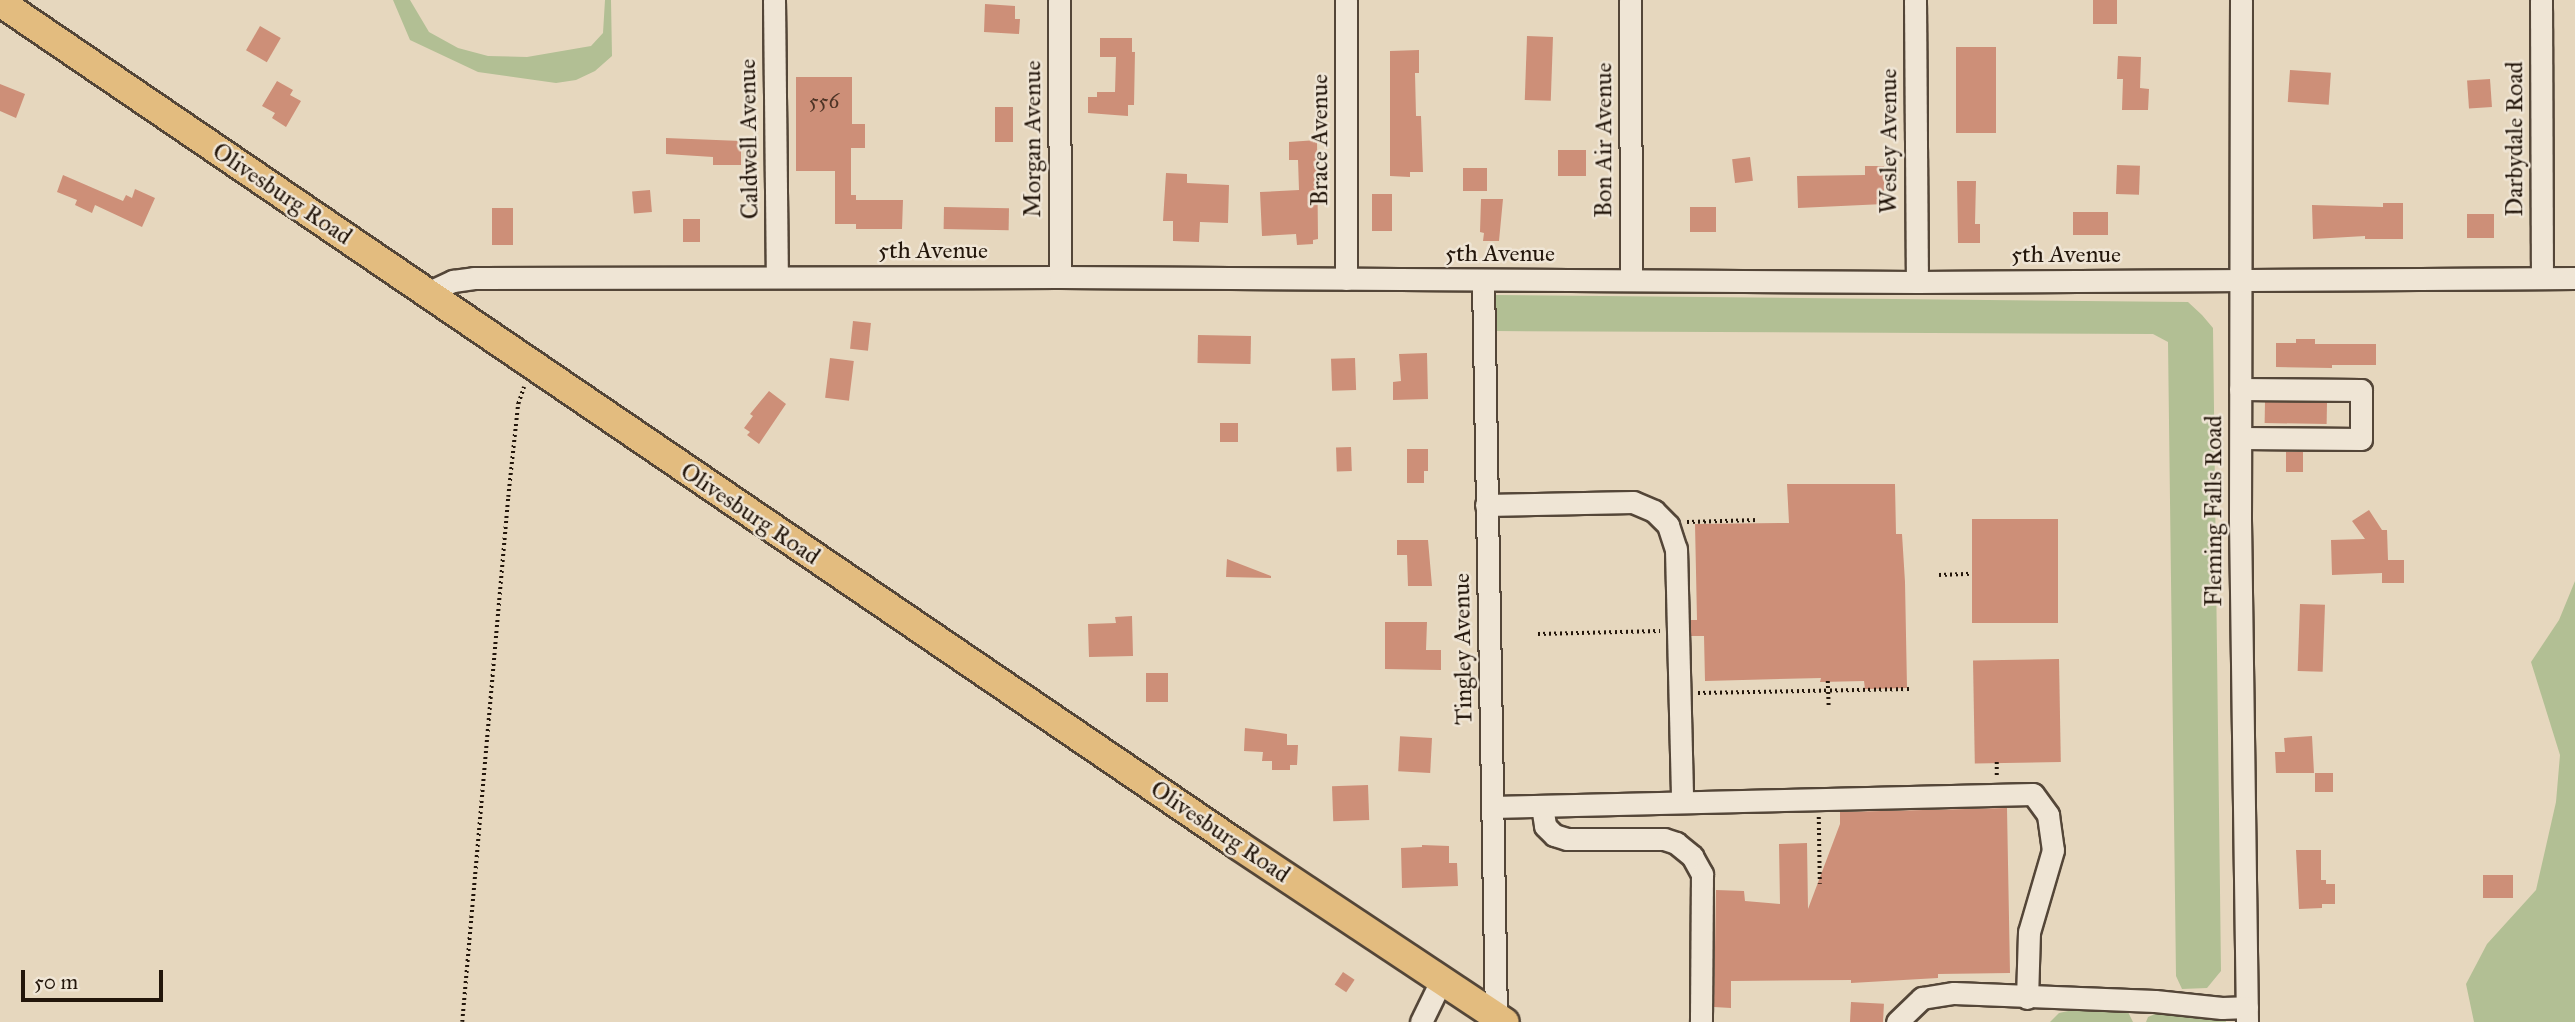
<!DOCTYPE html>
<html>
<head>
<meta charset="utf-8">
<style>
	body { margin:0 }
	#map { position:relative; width:2575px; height:1022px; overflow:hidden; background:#e6d7be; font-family:"IM FELL Great Primer",serif }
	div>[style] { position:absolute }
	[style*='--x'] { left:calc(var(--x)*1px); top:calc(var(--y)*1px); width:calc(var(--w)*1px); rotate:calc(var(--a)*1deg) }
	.green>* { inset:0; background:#b2bf94 }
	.building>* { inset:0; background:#cd8f78; transform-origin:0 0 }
	.path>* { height:3.5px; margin-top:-1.75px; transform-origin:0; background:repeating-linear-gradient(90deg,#23160b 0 2px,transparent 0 5.5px) }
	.roads { filter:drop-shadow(2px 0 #544638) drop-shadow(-2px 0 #544638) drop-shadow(0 2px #544638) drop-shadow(0 -2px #544638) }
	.minor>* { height:21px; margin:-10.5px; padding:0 10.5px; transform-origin:10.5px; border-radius:10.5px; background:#efe5d5 }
	.major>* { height:28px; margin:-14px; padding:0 14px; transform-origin:14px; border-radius:14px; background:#e3bc7f }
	span { translate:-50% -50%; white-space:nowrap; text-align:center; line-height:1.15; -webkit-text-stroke:5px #efe5d5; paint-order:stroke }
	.number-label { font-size:21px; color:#4e3426 }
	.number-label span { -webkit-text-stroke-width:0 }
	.street-label { font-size:24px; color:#23160b }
	.scale { position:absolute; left:21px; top:970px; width:142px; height:32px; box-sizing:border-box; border:4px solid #23160b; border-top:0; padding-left:9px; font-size:21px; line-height:24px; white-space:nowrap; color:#23160b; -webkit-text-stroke:5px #efe5d5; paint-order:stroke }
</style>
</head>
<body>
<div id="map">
	<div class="green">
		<i style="clip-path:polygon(393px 0,410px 0,429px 32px,458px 48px,488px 56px,527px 57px,591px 46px,603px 33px,605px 0,611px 0,612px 56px,595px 71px,576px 80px,556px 83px,478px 72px,410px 40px)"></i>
		<i style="clip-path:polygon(1496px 295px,2188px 302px,2202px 315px,2213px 328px,2221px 971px,2207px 988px,2182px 989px,2176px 976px,2168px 342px,2153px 334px,1495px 331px,1492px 327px,1491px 303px)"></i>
		<i style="clip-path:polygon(2575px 581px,2575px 1022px,2474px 1022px,2466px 984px,2487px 944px,2536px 890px,2556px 802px,2560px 755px,2531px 662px,2559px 620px)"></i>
		<i style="clip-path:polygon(2112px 1009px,2127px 1010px,2133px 1022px,2050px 1022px,2059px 1013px,2073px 1010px)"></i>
		<i style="clip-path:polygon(2167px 1009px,2223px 1013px,2226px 1022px,2146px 1022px,2148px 1017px)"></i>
	</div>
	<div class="building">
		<i style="left:2093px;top:0;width:24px;height:24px"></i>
		<i style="clip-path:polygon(985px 4px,1015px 6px,1015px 19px,1020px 19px,1019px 34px,984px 32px)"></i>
		<i style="left:260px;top:26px;width:24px;height:28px;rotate:30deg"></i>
		<i style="left:1527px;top:36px;width:26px;height:64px;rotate:2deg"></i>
		<i style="clip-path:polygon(1100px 38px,1132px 38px,1132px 52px,1135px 52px,1134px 105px,1128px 105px,1128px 116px,1088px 113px,1088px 97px,1097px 97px,1097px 92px,1115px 92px,1116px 57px,1100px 57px)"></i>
		<i style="left:1956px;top:47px;width:40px;height:86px"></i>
		<i style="clip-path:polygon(1419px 50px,1419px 73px,1415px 73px,1416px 116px,1421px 116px,1423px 172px,1410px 172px,1410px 177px,1390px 176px,1390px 51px)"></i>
		<i style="clip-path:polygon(2118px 56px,2141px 57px,2140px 88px,2149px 89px,2148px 110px,2122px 110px,2123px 79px,2117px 79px)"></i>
		<i style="left:2290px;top:70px;width:41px;height:32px;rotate:4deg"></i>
		<i style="clip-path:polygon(796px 77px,852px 77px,852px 124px,865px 124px,865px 148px,851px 148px,851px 195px,856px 195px,856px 200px,903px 200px,902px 229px,856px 229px,856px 224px,835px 224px,835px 171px,796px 171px)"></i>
		<i style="left:2490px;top:79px;width:28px;height:23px;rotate:86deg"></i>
		<i style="clip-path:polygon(277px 81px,293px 90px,290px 95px,301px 101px,286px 127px,272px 118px,275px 113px,262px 106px)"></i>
		<i style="clip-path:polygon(0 84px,25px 94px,16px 118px,0 111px)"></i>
		<i style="left:995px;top:107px;width:18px;height:35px"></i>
		<i style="clip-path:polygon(666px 138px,741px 141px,741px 165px,713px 165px,713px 157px,666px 154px)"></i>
		<i style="clip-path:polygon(1317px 140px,1318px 239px,1313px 240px,1313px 244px,1297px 245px,1296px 234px,1262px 236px,1260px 192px,1299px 190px,1298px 160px,1289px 160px,1289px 142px)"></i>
		<i style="left:1558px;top:150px;width:28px;height:26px"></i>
		<i style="left:1750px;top:157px;width:24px;height:18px;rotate:83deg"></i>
		<i style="left:2117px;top:165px;width:23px;height:29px;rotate:2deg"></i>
		<i style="clip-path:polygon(1865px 166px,1884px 166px,1884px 204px,1798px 208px,1797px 176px,1865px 175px)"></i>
		<i style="left:1463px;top:168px;width:24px;height:23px"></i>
		<i style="clip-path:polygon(1166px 173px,1187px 174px,1187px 183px,1229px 185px,1228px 223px,1200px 222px,1199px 242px,1173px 241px,1173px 221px,1163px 221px)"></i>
		<i style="clip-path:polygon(63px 175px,123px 201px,126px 195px,132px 198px,135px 189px,155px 198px,142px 227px,95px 205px,92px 213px,75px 205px,77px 200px,57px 192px)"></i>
		<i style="clip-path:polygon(1957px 181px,1976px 181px,1975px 224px,1980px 224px,1980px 243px,1958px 243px)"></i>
		<i style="left:650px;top:190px;width:22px;height:18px;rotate:85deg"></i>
		<i style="left:1372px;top:194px;width:20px;height:37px"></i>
		<i style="clip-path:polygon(1481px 199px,1503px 199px,1499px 241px,1483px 241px,1484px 233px,1480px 232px)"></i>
		<i style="clip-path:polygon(2383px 203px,2403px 203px,2403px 239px,2365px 239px,2365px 236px,2313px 239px,2312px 205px,2383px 207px)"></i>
		<i style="left:944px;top:207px;width:65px;height:22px;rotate:1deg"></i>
		<i style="left:1690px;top:207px;width:26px;height:25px"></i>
		<i style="left:492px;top:208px;width:21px;height:37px"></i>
		<i style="left:2073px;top:212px;width:35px;height:23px"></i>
		<i style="left:2467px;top:214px;width:27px;height:24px"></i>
		<i style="left:683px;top:219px;width:17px;height:23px"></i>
		<i style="left:853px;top:321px;width:18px;height:28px;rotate:6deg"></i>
		<i style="left:1198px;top:335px;width:53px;height:28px;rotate:1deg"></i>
		<i style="clip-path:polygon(2296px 339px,2315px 339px,2315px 344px,2376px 344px,2376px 365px,2332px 365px,2332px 368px,2276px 367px,2276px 343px,2296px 343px)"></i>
		<i style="clip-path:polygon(1427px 353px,1428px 399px,1393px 400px,1393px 382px,1401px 381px,1399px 354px)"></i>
		<i style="left:830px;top:358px;width:24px;height:40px;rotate:7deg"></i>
		<i style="left:1355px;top:358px;width:32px;height:24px;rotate:88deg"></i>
		<i style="clip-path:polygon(769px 391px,786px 404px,759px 444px,747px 435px,750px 432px,744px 428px,753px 416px,750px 414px)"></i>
		<i style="left:2265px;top:402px;width:62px;height:21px;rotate:1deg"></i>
		<i style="left:1220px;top:423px;width:18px;height:19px"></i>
		<i style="left:1351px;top:447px;width:24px;height:15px;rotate:88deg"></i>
		<i style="clip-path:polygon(1407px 449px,1428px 449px,1428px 471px,1424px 471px,1424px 483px,1407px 483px)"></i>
		<i style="left:2286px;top:452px;width:17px;height:20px"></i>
		<i style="clip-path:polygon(1787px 484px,1895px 484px,1896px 534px,1902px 534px,1905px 582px,1907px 688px,1865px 689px,1864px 681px,1820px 682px,1821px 678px,1705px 681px,1704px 636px,1691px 636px,1691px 620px,1697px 620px,1695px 524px,1789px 523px)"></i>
		<i style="clip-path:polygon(2369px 510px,2382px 530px,2387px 530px,2388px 560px,2404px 560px,2404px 583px,2382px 583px,2382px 573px,2332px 575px,2331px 540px,2365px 539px,2352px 521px)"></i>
		<i style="left:2058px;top:519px;width:104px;height:86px;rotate:90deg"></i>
		<i style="clip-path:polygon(1397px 540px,1428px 540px,1432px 586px,1408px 586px,1407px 555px,1397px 555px)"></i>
		<i style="clip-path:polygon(1227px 559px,1271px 576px,1271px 578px,1226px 577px)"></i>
		<i style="left:2300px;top:604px;width:25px;height:67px;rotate:2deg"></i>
		<i style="clip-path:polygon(1132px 616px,1133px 656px,1089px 657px,1088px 624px,1116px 623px,1115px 617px)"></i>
		<i style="clip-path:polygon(1385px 622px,1427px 622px,1426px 650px,1441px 650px,1441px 670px,1385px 669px)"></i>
		<i style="left:2059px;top:659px;width:103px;height:86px;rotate:89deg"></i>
		<i style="left:1146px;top:673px;width:22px;height:29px"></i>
		<i style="clip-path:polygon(1245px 728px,1287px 734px,1287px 745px,1298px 745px,1297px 765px,1290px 765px,1290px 770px,1272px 770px,1272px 761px,1262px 761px,1263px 752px,1244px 751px)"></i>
		<i style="clip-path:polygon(2312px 736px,2314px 773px,2276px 773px,2275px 752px,2285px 752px,2284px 738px)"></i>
		<i style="left:1432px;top:738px;width:35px;height:32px;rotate:93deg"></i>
		<i style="left:2315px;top:773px;width:18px;height:19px"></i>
		<i style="left:1368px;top:785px;width:35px;height:36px;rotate:88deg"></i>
		<i style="clip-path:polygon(2007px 808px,2010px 973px,1938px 974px,1938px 978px,1851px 983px,1851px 980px,1731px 981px,1731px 1008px,1714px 1007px,1716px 890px,1744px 891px,1745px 901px,1780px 904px,1779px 844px,1807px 843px,1808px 909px,1840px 824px,1840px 812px)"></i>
		<i style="clip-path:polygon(1422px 845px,1449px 846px,1449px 863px,1457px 863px,1458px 886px,1402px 888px,1401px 848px,1422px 847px)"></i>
		<i style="clip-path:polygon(2296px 850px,2321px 850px,2321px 880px,2326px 880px,2326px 884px,2335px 884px,2335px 904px,2322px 904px,2322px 908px,2299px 909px)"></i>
		<i style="left:2483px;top:875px;width:30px;height:23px"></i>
		<i style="left:1343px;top:972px;width:14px;height:15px;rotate:34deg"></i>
		<i style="left:1851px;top:1002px;width:33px;height:20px;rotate:3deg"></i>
	</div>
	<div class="path">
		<i style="--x:1687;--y:522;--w:71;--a:-1.6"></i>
		<i style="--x:1939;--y:575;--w:33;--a:-2"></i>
		<i style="--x:1538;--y:634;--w:122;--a:-1.4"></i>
		<i style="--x:1828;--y:681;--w:26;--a:88"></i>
		<i style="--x:1698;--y:693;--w:211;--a:-1.1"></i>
		<i style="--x:1997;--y:762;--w:16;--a:90"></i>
		<i style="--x:1819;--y:817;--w:67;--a:89.1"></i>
		<i style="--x:462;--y:1022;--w:527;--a:-84.99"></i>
		<i style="--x:508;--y:497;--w:94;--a:-83.9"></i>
		<i style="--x:518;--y:404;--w:18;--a:-71"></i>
	</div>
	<div class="roads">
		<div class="minor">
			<i style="--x:774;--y:0;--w:277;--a:89.4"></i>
			<i style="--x:1059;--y:0;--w:277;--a:89.8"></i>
			<i style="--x:1630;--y:0;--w:280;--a:89.8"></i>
			<i style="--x:1915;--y:0;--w:282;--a:89.6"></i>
			<i style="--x:2241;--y:0;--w:520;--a:90.11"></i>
			<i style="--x:2240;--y:520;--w:502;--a:89.2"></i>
			<i style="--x:2541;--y:0;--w:278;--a:89.8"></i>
			<i style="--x:1346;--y:279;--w:279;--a:-90"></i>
			<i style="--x:1483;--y:280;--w:737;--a:88.99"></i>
			<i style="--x:427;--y:293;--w:29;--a:-25"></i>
			<i style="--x:453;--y:281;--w:21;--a:-8"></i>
			<i style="--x:474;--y:278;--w:586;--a:-0.1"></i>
			<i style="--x:1060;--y:277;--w:857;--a:0.33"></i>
			<i style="--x:1917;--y:282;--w:658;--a:-0.35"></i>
			<i style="--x:2240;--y:389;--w:121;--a:0.5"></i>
			<i style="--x:2361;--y:390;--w:49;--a:90"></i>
			<i style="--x:2361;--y:439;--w:120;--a:-179.5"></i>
			<i style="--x:1486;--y:505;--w:147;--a:-1.2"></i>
			<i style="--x:1633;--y:502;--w:23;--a:23"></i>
			<i style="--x:1654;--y:511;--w:20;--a:45"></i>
			<i style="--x:1668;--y:525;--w:25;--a:72"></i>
			<i style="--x:1676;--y:549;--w:252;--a:88.6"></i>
			<i style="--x:1542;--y:806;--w:20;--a:81"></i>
			<i style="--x:1545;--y:826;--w:13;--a:45"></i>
			<i style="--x:1554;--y:835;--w:14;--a:17"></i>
			<i style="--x:1567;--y:839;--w:97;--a:0"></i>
			<i style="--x:1664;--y:839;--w:13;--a:18"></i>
			<i style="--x:1676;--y:843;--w:21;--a:39"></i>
			<i style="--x:1692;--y:856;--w:21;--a:61"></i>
			<i style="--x:1702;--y:874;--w:148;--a:90.4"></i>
			<i style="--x:1492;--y:807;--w:541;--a:-1.38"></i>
			<i style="--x:2033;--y:794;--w:26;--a:54"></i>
			<i style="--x:2048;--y:815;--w:35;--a:82"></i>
			<i style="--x:2053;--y:850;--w:85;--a:106.3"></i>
			<i style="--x:2029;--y:932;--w:66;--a:91.7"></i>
			<i style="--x:1421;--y:1022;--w:46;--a:-64"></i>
			<i style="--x:1897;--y:1022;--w:35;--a:-44"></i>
			<i style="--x:1922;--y:998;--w:32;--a:-9"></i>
			<i style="--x:1954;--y:993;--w:201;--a:2.3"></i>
			<i style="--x:2155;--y:1001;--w:67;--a:6"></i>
			<i style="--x:2222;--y:1008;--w:25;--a:-2"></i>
		</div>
		<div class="major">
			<i style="--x:0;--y:2;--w:1498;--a:34.25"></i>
			<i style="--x:1238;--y:845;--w:320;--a:33.6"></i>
		</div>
	</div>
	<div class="number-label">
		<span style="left:824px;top:101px">556</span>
	</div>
	<div class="street-label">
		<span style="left:749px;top:139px;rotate:-91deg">Caldwell Avenue</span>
		<span style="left:1033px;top:139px;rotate:-90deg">Morgan Avenue</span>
		<span style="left:2515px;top:139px;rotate:-90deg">Darbydale Road</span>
		<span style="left:1320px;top:140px;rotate:-90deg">Brace Avenue</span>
		<span style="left:1604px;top:140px;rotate:-90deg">Bon Air Avenue</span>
		<span style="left:1889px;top:141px;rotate:-90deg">Wesley Avenue</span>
		<span style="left:282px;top:194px;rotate:34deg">Olivesburg Road</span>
		<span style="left:933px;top:251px">5th Avenue</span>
		<span style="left:1500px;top:254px">5th Avenue</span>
		<span style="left:2066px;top:255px">5th Avenue</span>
		<span style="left:2214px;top:511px;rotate:-90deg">Fleming Falls Road</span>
		<span style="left:750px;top:514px;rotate:34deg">Olivesburg Road</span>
		<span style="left:1463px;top:649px;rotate:-91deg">Tingley Avenue</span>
		<span style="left:1220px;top:832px;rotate:34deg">Olivesburg Road</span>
	</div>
	<div class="scale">50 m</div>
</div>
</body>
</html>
